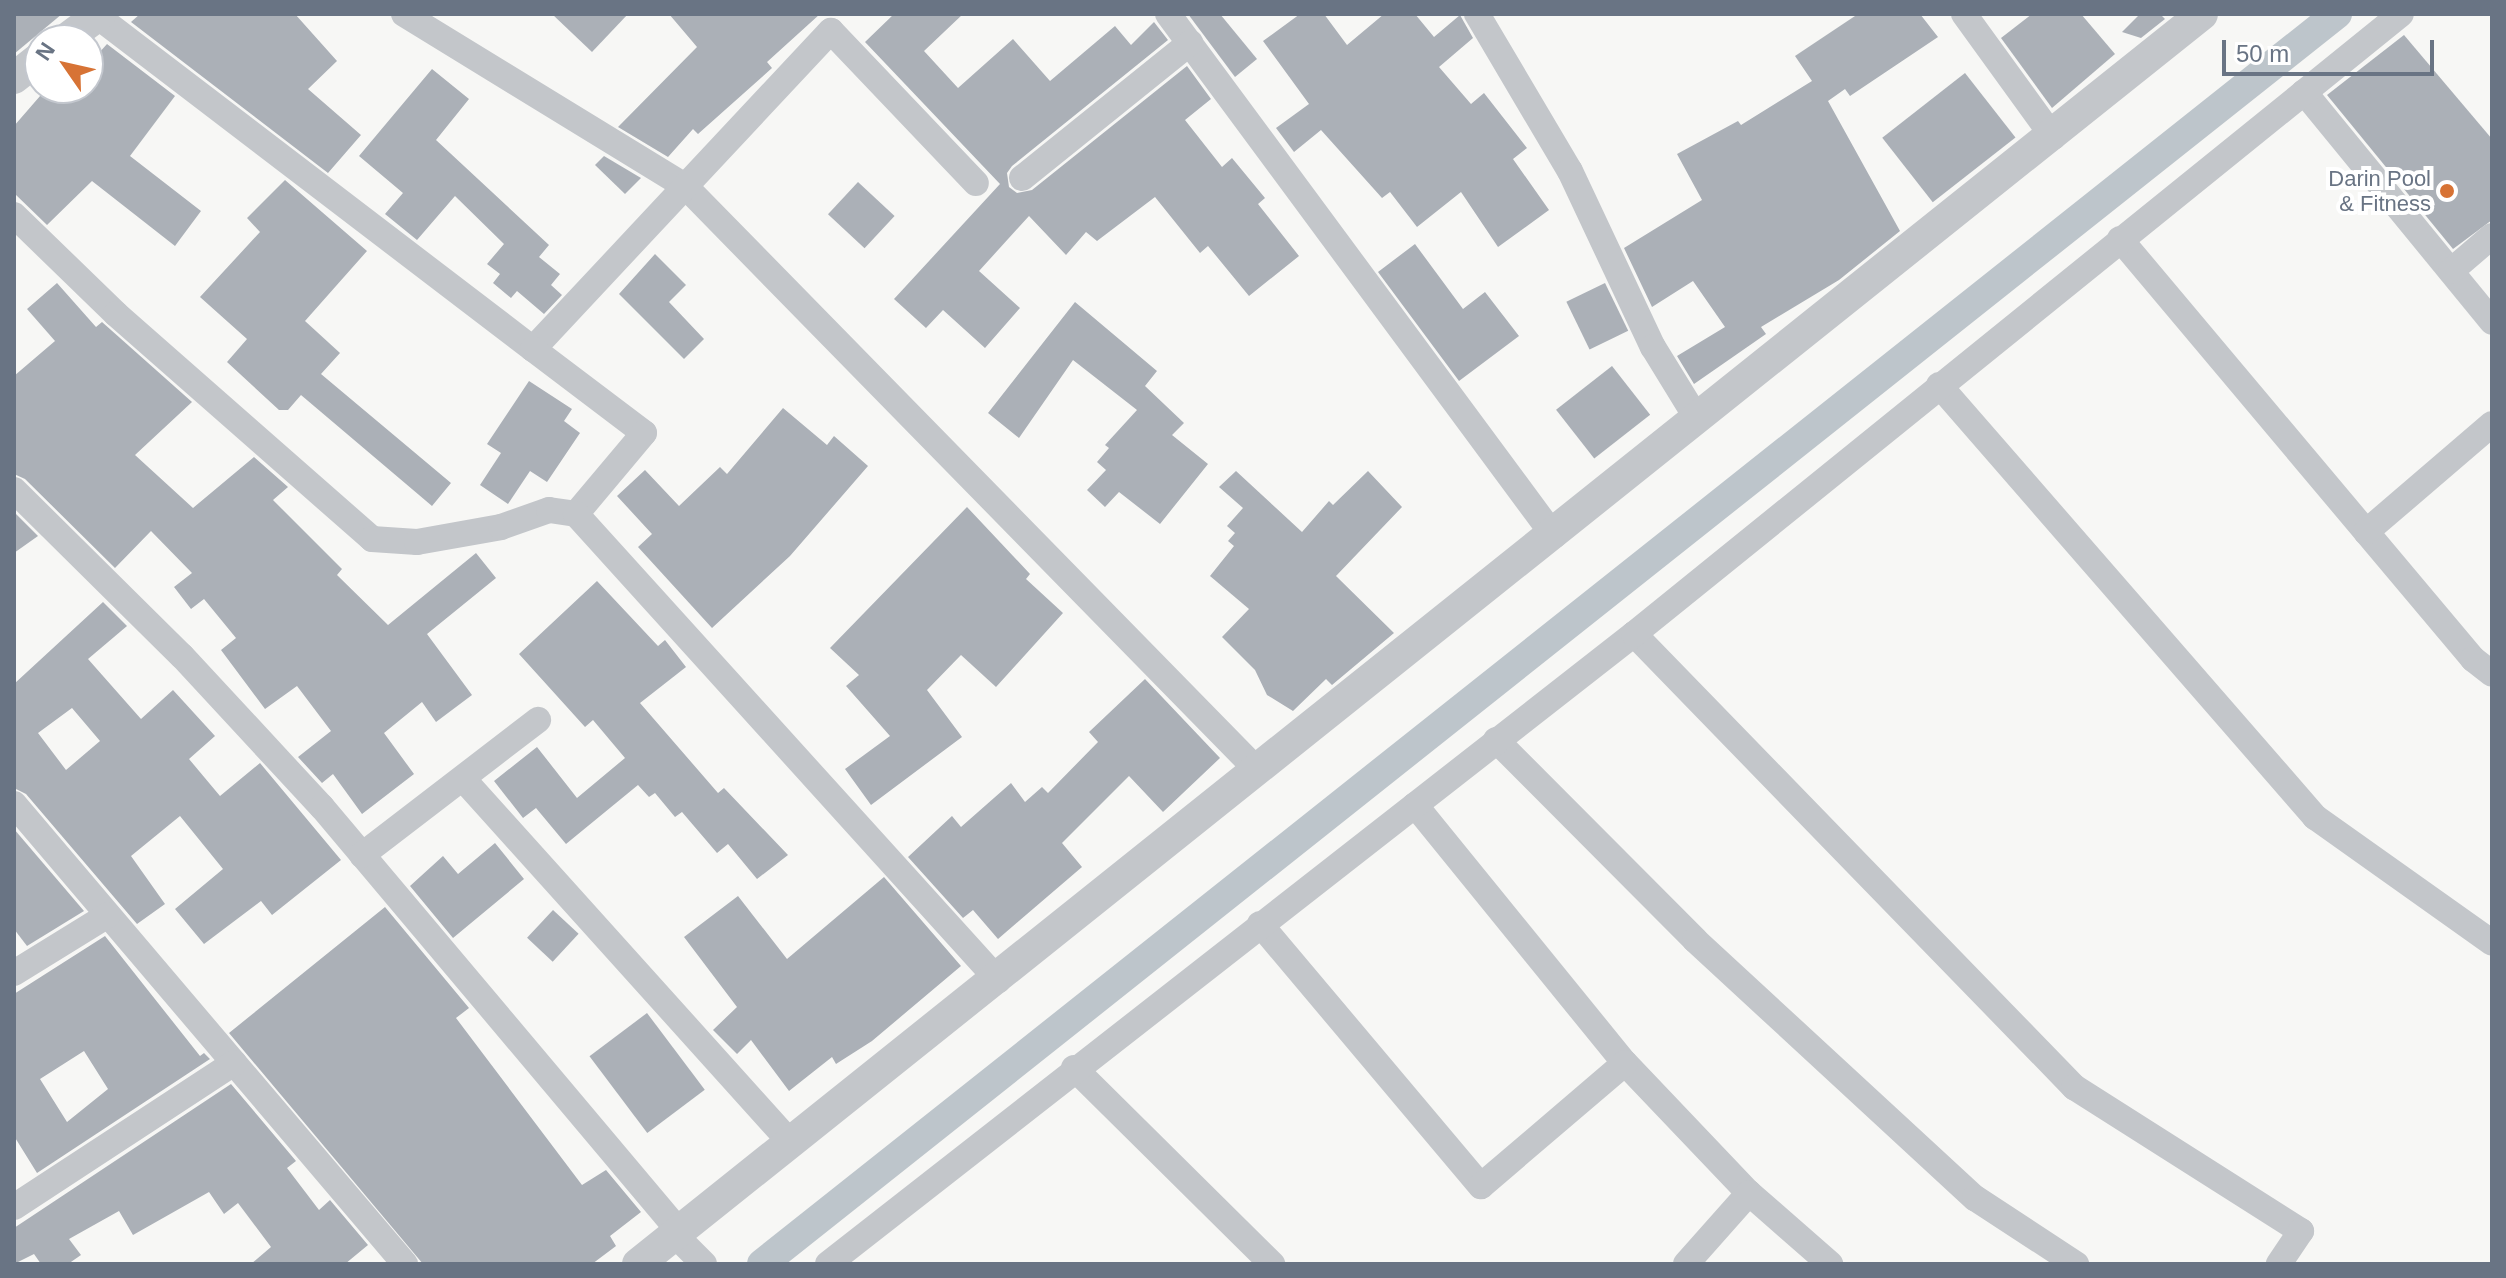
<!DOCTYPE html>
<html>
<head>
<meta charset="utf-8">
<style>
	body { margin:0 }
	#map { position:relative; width:2506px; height:1278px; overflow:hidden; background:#f7f7f5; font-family:Helvetica,sans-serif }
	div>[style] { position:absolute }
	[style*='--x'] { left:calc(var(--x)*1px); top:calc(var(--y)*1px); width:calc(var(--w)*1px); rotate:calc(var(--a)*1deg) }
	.canal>* { height:30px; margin:-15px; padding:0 15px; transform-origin:15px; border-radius:15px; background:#bdc5cb }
	.building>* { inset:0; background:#abb0b7; transform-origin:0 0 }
	.minor>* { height:26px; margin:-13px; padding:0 13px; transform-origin:13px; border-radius:13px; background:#c3c6ca }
	.tertiary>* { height:32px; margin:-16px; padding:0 16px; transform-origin:16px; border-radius:16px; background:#c3c6ca }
	.dots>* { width:22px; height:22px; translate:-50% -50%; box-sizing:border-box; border:4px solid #fff; border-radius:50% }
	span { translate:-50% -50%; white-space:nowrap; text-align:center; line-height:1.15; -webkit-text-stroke:8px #fff; paint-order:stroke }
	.poi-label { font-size:22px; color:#697484 }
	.right { translate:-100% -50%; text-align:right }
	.frame { position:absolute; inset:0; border:16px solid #697484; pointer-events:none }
	.north { position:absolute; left:24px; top:24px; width:80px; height:80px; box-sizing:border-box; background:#fff; border:2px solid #c3c7ce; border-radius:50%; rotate:304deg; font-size:22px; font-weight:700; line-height:32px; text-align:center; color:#697484 }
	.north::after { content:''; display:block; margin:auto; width:28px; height:36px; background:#d77335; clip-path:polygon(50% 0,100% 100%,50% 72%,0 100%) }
	.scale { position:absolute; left:2222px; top:40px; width:212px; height:36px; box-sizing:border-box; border:4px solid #697484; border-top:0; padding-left:10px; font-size:24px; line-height:28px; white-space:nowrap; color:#697484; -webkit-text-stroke:6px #fff; paint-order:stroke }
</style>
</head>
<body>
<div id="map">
	<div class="canal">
		<i style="--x:762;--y:1264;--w:2011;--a:-38.44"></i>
	</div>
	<div class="building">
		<i style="clip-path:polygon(14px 14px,62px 14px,14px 54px)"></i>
		<i style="clip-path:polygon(140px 14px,295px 14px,337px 61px,308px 89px,361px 135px,328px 173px,131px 22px)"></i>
		<i style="clip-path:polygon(552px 14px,628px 14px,592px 52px)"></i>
		<i style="clip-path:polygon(669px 14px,820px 14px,767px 62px,772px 68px,698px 134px,693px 129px,668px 157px,618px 127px,697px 47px)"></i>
		<i style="clip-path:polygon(894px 14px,963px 14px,924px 51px,958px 88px,1013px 39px,1050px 81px,1115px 26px,1131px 45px,1154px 22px,1168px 40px,1012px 166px,1007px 173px,1009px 187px,1017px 193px,1032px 190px,1187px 66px,1211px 99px,1185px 120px,1222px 167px,1232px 158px,1265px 198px,1258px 204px,1299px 256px,1249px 296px,1208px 246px,1200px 253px,1155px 197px,1097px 241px,1086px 232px,1066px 255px,1029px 216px,979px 271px,1020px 308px,985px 348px,943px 310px,926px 328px,894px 299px,1000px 184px,865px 42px)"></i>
		<i style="clip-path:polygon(1188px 14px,1220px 14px,1257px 59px,1235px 77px)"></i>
		<i style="clip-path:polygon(1300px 14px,1324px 14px,1347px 45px,1384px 14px,1415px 14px,1434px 37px,1460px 15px,1473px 38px,1439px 67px,1471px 104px,1484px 93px,1527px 148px,1513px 159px,1549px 210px,1498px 247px,1461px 192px,1417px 227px,1390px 192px,1382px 198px,1321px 130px,1294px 152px,1276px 128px,1309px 104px,1263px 41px)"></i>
		<i style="clip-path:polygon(1858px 14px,1920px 14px,1938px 37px,1850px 96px,1845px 89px,1828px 101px,1900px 231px,1839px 280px,1761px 327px,1766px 334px,1694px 384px,1677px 356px,1725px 327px,1693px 281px,1652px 307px,1624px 248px,1702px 200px,1677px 154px,1738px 121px,1741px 125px,1812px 81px,1795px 56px)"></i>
		<i style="clip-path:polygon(2032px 14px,2081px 14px,2115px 54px,2052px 108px,2001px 38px)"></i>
		<i style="clip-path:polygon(2140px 14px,2160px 14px,2165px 19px,2141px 38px,2122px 32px)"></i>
		<i style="clip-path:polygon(2404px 35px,2492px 139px,2492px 220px,2453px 249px,2327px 95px)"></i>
		<i style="clip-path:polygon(107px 44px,175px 96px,130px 156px,201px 211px,175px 246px,92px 181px,47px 225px,14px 193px,14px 126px,47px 88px,88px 88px,88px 65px)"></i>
		<i style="clip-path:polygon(432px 69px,469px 99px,436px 140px,549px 245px,539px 257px,560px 274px,551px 285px,562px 295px,544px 314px,517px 291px,511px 298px,493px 283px,500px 274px,487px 264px,504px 244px,455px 196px,417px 240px,385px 214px,403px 193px,359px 156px)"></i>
		<i style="left:1965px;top:73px;width:82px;height:105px;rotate:52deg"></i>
		<i style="clip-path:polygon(604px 156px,641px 178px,625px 194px,595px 165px)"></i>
		<i style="clip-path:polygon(285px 180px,367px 251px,305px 321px,340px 353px,321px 374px,451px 483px,432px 506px,301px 395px,288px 410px,279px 410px,227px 362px,247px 339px,200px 297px,260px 232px,247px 218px)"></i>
		<i style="left:858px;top:182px;width:50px;height:44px;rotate:43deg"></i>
		<i style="clip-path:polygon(1415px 244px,1463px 309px,1485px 292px,1519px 336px,1459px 381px,1378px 272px)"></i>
		<i style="clip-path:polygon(655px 254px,686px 285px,669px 302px,704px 339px,684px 359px,619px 294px)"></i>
		<i style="clip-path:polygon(57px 283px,96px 327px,102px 322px,192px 402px,135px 455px,193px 508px,254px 457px,288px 487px,273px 500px,342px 569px,337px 575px,388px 625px,476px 553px,496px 578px,427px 634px,472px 695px,436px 722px,422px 702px,384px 733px,414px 774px,362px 814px,333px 774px,322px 783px,298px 757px,331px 731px,297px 686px,265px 709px,221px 650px,236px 638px,204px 599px,191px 609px,174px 587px,192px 573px,151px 531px,115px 568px,25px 479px,14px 474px,14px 376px,55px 341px,27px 309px)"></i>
		<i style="left:1605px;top:283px;width:53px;height:43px;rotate:64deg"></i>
		<i style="clip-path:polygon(1075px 302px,1157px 371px,1145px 386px,1184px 423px,1172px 435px,1208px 464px,1160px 524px,1119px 492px,1105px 507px,1087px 490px,1106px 470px,1097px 462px,1109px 448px,1105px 445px,1137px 410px,1073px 360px,1019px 438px,988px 413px)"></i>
		<i style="left:1612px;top:366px;width:62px;height:71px;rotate:52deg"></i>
		<i style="clip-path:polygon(529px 381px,572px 409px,564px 421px,580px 433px,547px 482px,530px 471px,508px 504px,480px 485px,501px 453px,487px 444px)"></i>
		<i style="clip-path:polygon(783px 408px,827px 445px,834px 436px,868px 466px,790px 556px,712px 628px,638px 547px,652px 534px,617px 496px,645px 470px,679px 506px,720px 467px,727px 474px)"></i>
		<i style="clip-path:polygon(1236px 471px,1302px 532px,1329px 501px,1333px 505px,1368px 471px,1402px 507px,1336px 576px,1394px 633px,1332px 685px,1326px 679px,1293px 711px,1267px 695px,1255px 670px,1222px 637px,1249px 609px,1210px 576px,1234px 546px,1228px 541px,1235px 533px,1227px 526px,1243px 508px,1219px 487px)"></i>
		<i style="clip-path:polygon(967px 507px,1030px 574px,1026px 579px,1063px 613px,996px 687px,961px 655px,927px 690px,962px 737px,871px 805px,845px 769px,890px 736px,846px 686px,859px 675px,830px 648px)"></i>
		<i style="clip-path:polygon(14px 512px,38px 536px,14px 553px)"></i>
		<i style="clip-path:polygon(597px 581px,658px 646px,665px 640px,686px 667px,640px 703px,718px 793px,724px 788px,788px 855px,757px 879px,728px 844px,717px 853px,682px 812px,675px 817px,655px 793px,649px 797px,638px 785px,566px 844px,536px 808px,523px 818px,494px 781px,537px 747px,577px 798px,625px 758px,593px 720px,585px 727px,519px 654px)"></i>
		<i style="clip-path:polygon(evenodd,103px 602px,127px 626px,88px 659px,141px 719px,173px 690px,215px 736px,189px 759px,220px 796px,260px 763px,341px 860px,272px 915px,261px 901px,204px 944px,175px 909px,223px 869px,180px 816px,131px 856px,165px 904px,137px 924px,26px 794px,14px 788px,14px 684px,103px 602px,72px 708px,100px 741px,66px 770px,38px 733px,72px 708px)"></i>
		<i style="clip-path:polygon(1145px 679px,1220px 758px,1163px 812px,1129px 776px,1062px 843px,1082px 867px,998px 939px,973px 910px,963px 918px,908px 857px,952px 816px,961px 827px,1011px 783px,1025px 802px,1042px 787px,1048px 793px,1098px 742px,1089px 732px)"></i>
		<i style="clip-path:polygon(14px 829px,84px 911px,27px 946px,14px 929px)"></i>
		<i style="clip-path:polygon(495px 843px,524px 879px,453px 938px,410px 886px,443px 856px,458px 874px)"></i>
		<i style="clip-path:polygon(884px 877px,961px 966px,872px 1041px,836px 1064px,832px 1057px,789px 1091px,751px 1040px,737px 1054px,713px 1030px,737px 1007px,684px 937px,738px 896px,787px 959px)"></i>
		<i style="clip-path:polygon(385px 907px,469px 1008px,456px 1018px,582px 1185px,606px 1170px,641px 1212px,610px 1236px,616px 1246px,592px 1264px,423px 1264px,229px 1033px)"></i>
		<i style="left:553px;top:910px;width:35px;height:38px;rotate:43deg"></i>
		<i style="clip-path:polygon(evenodd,105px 936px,200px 1056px,204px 1053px,210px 1059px,37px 1173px,14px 1136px,14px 994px,105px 936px,84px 1051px,108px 1089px,67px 1122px,40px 1079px,84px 1051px)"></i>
		<i style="left:647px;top:1013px;width:96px;height:72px;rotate:53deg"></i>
		<i style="clip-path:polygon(231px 1084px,296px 1161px,287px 1168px,319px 1210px,330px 1200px,368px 1245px,345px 1264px,251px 1264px,271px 1247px,238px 1203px,224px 1214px,209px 1192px,133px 1235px,119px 1211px,69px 1239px,81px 1255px,68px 1264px,41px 1264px,34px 1254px,14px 1264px,14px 1228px)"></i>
	</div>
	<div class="minor">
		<i style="--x:404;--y:14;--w:331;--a:31.5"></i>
		<i style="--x:686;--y:187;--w:817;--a:45.59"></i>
		<i style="--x:1168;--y:14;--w:649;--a:53.52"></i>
		<i style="--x:1477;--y:14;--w:182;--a:59.4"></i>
		<i style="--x:1570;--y:171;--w:195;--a:64.8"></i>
		<i style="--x:1653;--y:347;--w:82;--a:58.4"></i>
		<i style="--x:1964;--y:14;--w:152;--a:54.1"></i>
		<i style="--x:97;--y:16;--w:549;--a:37.37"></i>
		<i style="--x:533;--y:349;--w:436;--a:-46.9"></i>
		<i style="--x:831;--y:31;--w:210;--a:46.4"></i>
		<i style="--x:2304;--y:92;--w:297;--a:50.7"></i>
		<i style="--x:1022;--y:178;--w:216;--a:-38.8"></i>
		<i style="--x:14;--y:215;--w:142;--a:44.1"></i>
		<i style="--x:116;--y:314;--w:341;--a:41.3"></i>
		<i style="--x:372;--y:539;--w:45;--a:3.8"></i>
		<i style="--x:417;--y:542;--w:85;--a:-10.1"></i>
		<i style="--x:501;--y:527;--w:51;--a:-19.5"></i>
		<i style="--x:549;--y:510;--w:27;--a:8"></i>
		<i style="--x:2120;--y:239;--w:549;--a:49.95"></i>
		<i style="--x:2473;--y:659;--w:24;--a:38"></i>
		<i style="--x:2451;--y:271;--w:54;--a:-40.5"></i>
		<i style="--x:533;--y:349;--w:139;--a:37.1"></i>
		<i style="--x:644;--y:433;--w:106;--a:130"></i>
		<i style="--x:576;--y:514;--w:629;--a:47.84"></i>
		<i style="--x:1939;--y:385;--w:573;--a:48.96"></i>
		<i style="--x:2315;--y:817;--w:217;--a:35.4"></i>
		<i style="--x:14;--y:490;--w:236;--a:44.7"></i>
		<i style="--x:182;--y:656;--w:206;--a:47.2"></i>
		<i style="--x:322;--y:807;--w:554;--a:49.9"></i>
		<i style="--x:2366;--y:532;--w:166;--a:-40.6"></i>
		<i style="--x:1634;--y:634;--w:632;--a:45.83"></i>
		<i style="--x:2074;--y:1087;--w:269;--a:32.4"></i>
		<i style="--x:2301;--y:1231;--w:40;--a:124"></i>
		<i style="--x:1496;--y:740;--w:282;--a:45.1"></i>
		<i style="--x:1695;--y:940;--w:381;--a:42.7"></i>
		<i style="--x:1975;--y:1198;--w:121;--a:33.2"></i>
		<i style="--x:465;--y:781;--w:487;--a:48"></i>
		<i style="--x:14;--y:804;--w:604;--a:49.64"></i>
		<i style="--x:1415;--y:805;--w:333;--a:50.9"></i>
		<i style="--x:1625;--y:1063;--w:180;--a:46.4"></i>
		<i style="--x:1749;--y:1193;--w:108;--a:41.2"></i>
		<i style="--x:362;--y:855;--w:222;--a:-37.5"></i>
		<i style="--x:1260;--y:924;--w:343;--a:49.9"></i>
		<i style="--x:1481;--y:1186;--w:189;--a:-40.5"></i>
		<i style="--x:14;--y:973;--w:110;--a:-31.7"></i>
		<i style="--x:1074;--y:1068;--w:279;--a:44.7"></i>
		<i style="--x:14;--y:1207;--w:263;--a:-33.2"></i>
		<i style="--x:675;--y:1235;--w:41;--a:45"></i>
		<i style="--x:828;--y:1264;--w:1023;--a:-38.01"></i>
		<i style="--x:1634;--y:634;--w:986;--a:-38.95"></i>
		<i style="--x:1686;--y:1264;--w:95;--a:-48.4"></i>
	</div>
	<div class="tertiary">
		<i style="--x:65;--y:40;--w:44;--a:-36.6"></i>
		<i style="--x:14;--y:78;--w:33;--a:-38"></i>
		<i style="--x:638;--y:1264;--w:2002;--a:-38.63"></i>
	</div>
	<div class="dots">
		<i style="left:2447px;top:191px;background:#d77335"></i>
	</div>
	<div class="poi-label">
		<span class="right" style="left:2431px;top:191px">Darin Pool<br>&amp; Fitness</span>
	</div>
	<div class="frame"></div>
	<div class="north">N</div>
	<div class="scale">50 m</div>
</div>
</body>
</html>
